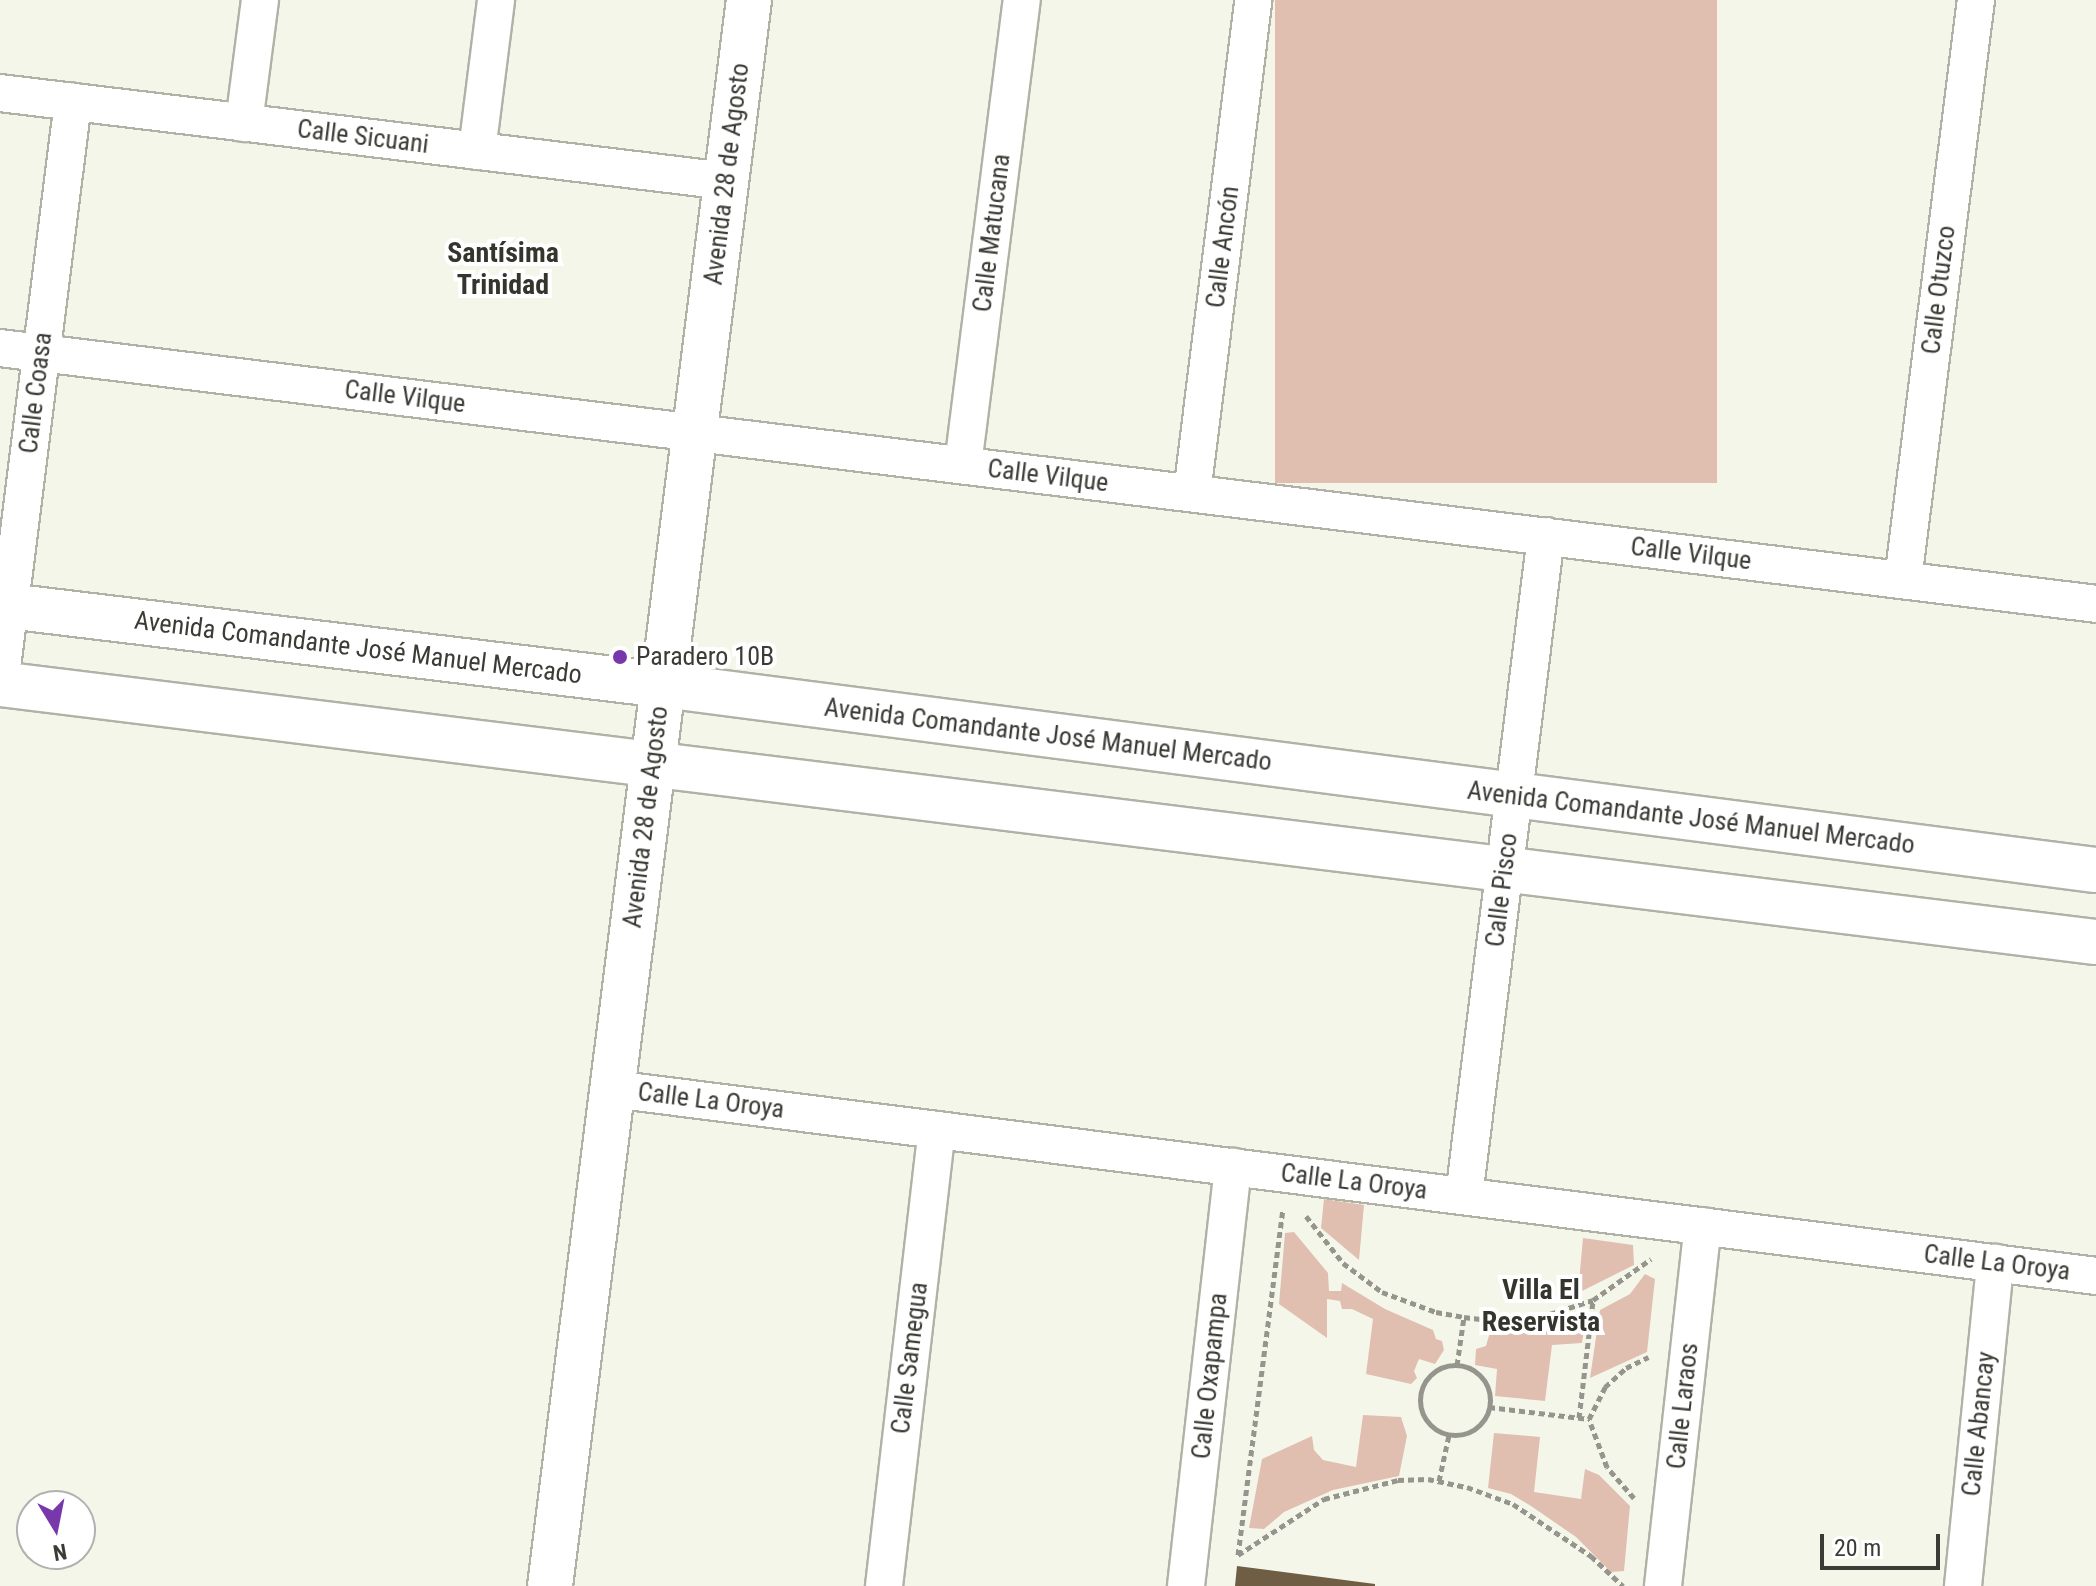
<!DOCTYPE html>
<html>
<head>
<meta charset="utf-8">
<style>
	body { margin:0 }
	#map { position:relative; width:2096px; height:1586px; overflow:hidden; background:#f5f6ea; font-family:"Roboto Condensed",sans-serif }
	div>[style] { position:absolute }
	[style*='--x'] { left:calc(var(--x)*1px); top:calc(var(--y)*1px); width:calc(var(--w)*1px); rotate:calc(var(--a)*1deg) }
	.green>* { inset:0; background:#e1bfb0; transform-origin:0 0 }
	.building>* { inset:0; background:#6f5e44 }
	.path>* { height:5px; margin-top:-2.5px; transform-origin:0; background:repeating-linear-gradient(90deg,#95958d 0 6px,transparent 0 10px) }
	.path>.ring { margin:-2.5px; padding:0; box-sizing:content-box; background:none; border:5px solid #95958d; border-radius:50% }
	.roads { filter:drop-shadow(2px 0 #b1b2a6) drop-shadow(-2px 0 #b1b2a6) drop-shadow(0 2px #b1b2a6) drop-shadow(0 -2px #b1b2a6) }
	.minor>* { height:36px; margin:-18px; padding:0 18px; transform-origin:18px; border-radius:18px; background:#fff }
	.tertiary>* { height:44px; margin:-22px; padding:0 22px; transform-origin:22px; border-radius:22px; background:#fff }
	.dots>* { width:22px; height:22px; translate:-50% -50%; box-sizing:border-box; border:4px solid #fff; border-radius:50% }
	span { translate:-50% -50%; white-space:nowrap; text-align:center; line-height:1.15; -webkit-text-stroke:8px #fff; paint-order:stroke }
	.street-label { font-size:26px; color:#3c3c37 }
	.poi-label { font-size:26px; color:#3c3c37 }
	.left { translate:0 -50%; text-align:left }
	.neighbourhood-label { font-size:28px; color:#34352c; font-weight:700 }
	.north { position:absolute; left:16px; top:1490px; width:80px; height:80px; box-sizing:border-box; background:#fff; border:2px solid #b1b1af; border-radius:50%; rotate:170deg; font-size:22px; font-weight:700; line-height:32px; text-align:center; color:#3c3c37 }
	.north::after { content:''; display:block; margin:auto; width:28px; height:36px; background:#7937ac; clip-path:polygon(50% 0,100% 100%,50% 72%,0 100%) }
	.scale { position:absolute; left:1820px; top:1534px; width:120px; height:36px; box-sizing:border-box; border:4px solid #3c3c37; border-top:0; padding-left:10px; font-size:24px; line-height:28px; white-space:nowrap; color:#3c3c37; -webkit-text-stroke:6px #fff; paint-order:stroke }
</style>
</head>
<body>
<div id="map">
	<div class="green">
		<i style="left:1275px;top:0;width:442px;height:483px"></i>
		<i style="clip-path:polygon(1324px 1199px,1364px 1205px,1359px 1260px,1321px 1228px)"></i>
		<i style="clip-path:polygon(1294px 1232px,1328px 1273px,1329px 1291px,1341px 1291px,1342px 1283px,1385px 1309px,1433px 1330px,1436px 1339px,1442px 1341px,1444px 1350px,1435px 1364px,1419px 1359px,1414px 1371px,1417px 1378px,1411px 1384px,1366px 1374px,1373px 1319px,1352px 1309px,1342px 1309px,1340px 1301px,1327px 1299px,1327px 1338px,1279px 1304px,1285px 1233px)"></i>
		<i style="clip-path:polygon(1583px 1238px,1633px 1245px,1634px 1265px,1578px 1293px)"></i>
		<i style="clip-path:polygon(1645px 1274px,1655px 1279px,1647px 1352px,1590px 1378px,1600px 1310px,1630px 1294px)"></i>
		<i style="clip-path:polygon(1586px 1316px,1582px 1343px,1552px 1345px,1545px 1401px,1495px 1396px,1497px 1369px,1475px 1365px,1476px 1349px,1486px 1346px,1490px 1332px,1538px 1327px)"></i>
		<i style="clip-path:polygon(1363px 1415px,1401px 1417px,1407px 1436px,1399px 1476px,1333px 1490px,1284px 1512px,1264px 1529px,1249px 1528px,1262px 1459px,1312px 1436px,1314px 1450px,1323px 1460px,1356px 1467px)"></i>
		<i style="clip-path:polygon(1494px 1433px,1540px 1437px,1534px 1492px,1581px 1499px,1585px 1469px,1599px 1475px,1630px 1506px,1624px 1571px,1611px 1572px,1576px 1537px,1531px 1506px,1511px 1494px,1488px 1488px)"></i>
	</div>
	<div class="building">
		<i style="clip-path:polygon(1237px 1566px,1375px 1584px,1375px 1586px,1235px 1586px)"></i>
	</div>
	<div class="path">
		<i style="--x:1306;--y:1216;--w:60;--a:51.8"></i>
		<i style="--x:1343;--y:1263;--w:49;--a:36.6"></i>
		<i style="--x:1382;--y:1292;--w:58;--a:20.3"></i>
		<i style="--x:1436;--y:1312;--w:28;--a:10"></i>
		<i style="--x:1464;--y:1317;--w:25;--a:7"></i>
		<i style="--x:1489;--y:1320;--w:61;--a:-5.6"></i>
		<i style="--x:1550;--y:1314;--w:45;--a:-18"></i>
		<i style="--x:1593;--y:1300;--w:71;--a:-35.3"></i>
		<i style="--x:1457;--y:1365;--w:49;--a:-81.7"></i>
		<i class="ring" style="left:1420px;top:1365px;width:65px;height:65px"></i>
		<i style="--x:1489;--y:1407;--w:101;--a:6.8"></i>
		<i style="--x:1579;--y:1418;--w:119;--a:-83.2"></i>
		<i style="--x:1439;--y:1481;--w:47;--a:-77.7"></i>
		<i style="--x:1634;--y:1498;--w:41;--a:-131.1"></i>
		<i style="--x:1607;--y:1467;--w:51;--a:-110.6"></i>
		<i style="--x:1589;--y:1419;--w:36;--a:-63"></i>
		<i style="--x:1605;--y:1387;--w:28;--a:-42"></i>
		<i style="--x:1626;--y:1368;--w:25;--a:-26"></i>
		<i style="--x:1238;--y:1555;--w:103;--a:-33.1"></i>
		<i style="--x:1324;--y:1499;--w:76;--a:-14.4"></i>
		<i style="--x:1398;--y:1480;--w:30;--a:-2"></i>
		<i style="--x:1428;--y:1479;--w:40;--a:12"></i>
		<i style="--x:1467;--y:1487;--w:49;--a:20.3"></i>
		<i style="--x:1513;--y:1504;--w:94;--a:33.7"></i>
		<i style="--x:1591;--y:1556;--w:44;--a:43.2"></i>
		<i style="--x:1238;--y:1555;--w:349;--a:-82.6"></i>
	</div>
	<div class="roads">
		<div class="minor">
			<i style="--x:0;--y:93;--w:731;--a:6.91"></i>
			<i style="--x:244;--y:123;--w:124;--a:-82.6"></i>
			<i style="--x:477;--y:151;--w:152;--a:-82.8"></i>
			<i style="--x:0;--y:348;--w:2112;--a:6.96"></i>
			<i style="--x:963;--y:465;--w:469;--a:-82.8"></i>
			<i style="--x:1192;--y:493;--w:497;--a:-82.9"></i>
			<i style="--x:1903;--y:580;--w:585;--a:-82.83"></i>
			<i style="--x:0;--y:683;--w:586;--a:-82.84"></i>
			<i style="--x:612;--y:1089;--w:1496;--a:7.18"></i>
			<i style="--x:1464;--y:1196;--w:665;--a:-82.92"></i>
			<i style="--x:884;--y:1586;--w:459;--a:-83.4"></i>
			<i style="--x:1186;--y:1586;--w:422;--a:-83.6"></i>
			<i style="--x:1663;--y:1586;--w:362;--a:-83.7"></i>
			<i style="--x:1963;--y:1586;--w:325;--a:-84.3"></i>
		</div>
		<div class="tertiary">
			<i style="--x:0;--y:605;--w:668;--a:6.88"></i>
			<i style="--x:663;--y:685;--w:1445;--a:7.36"></i>
			<i style="--x:0;--y:684;--w:2112;--a:7.02"></i>
			<i style="--x:550;--y:1586;--w:1598;--a:-82.85"></i>
		</div>
	</div>
	<div class="dots">
		<i style="left:620px;top:657px;background:#7937ac"></i>
	</div>
	<div class="street-label">
		<span style="left:363px;top:137px;rotate:7deg">Calle Sicuani</span>
		<span style="left:727px;top:174px;rotate:-83deg">Avenida 28 de Agosto</span>
		<span style="left:992px;top:233px;rotate:-83deg">Calle Matucana</span>
		<span style="left:1223px;top:247px;rotate:-83deg">Calle Ancón</span>
		<span style="left:1939px;top:290px;rotate:-83deg">Calle Otuzco</span>
		<span style="left:36px;top:393px;rotate:-83deg">Calle Coasa</span>
		<span style="left:405px;top:397px;rotate:7deg">Calle Vilque</span>
		<span style="left:1048px;top:476px;rotate:7deg">Calle Vilque</span>
		<span style="left:1691px;top:554px;rotate:7deg">Calle Vilque</span>
		<span style="left:358px;top:648px;rotate:7deg">Avenida Comandante José Manuel Mercado</span>
		<span style="left:1048px;top:735px;rotate:7deg">Avenida Comandante José Manuel Mercado</span>
		<span style="left:646px;top:817px;rotate:-83deg">Avenida 28 de Agosto</span>
		<span style="left:1691px;top:818px;rotate:7deg">Avenida Comandante José Manuel Mercado</span>
		<span style="left:1502px;top:890px;rotate:-83deg">Calle Pisco</span>
		<span style="left:711px;top:1101px;rotate:7deg">Calle La Oroya</span>
		<span style="left:1354px;top:1182px;rotate:7deg">Calle La Oroya</span>
		<span style="left:1997px;top:1263px;rotate:7deg">Calle La Oroya</span>
		<span style="left:910px;top:1358px;rotate:-83deg">Calle Samegua</span>
		<span style="left:1210px;top:1376px;rotate:-84deg">Calle Oxapampa</span>
		<span style="left:1683px;top:1406px;rotate:-84deg">Calle Laraos</span>
		<span style="left:1979px;top:1424px;rotate:-84deg">Calle Abancay</span>
	</div>
	<div class="poi-label">
		<span class="left" style="left:636px;top:657px">Paradero 10B</span>
	</div>
	<div class="neighbourhood-label">
		<span style="left:503px;top:269px">Santísima<br>Trinidad</span>
		<span style="left:1541px;top:1306px">Villa El<br>Reservista</span>
	</div>
	<div class="north">N</div>
	<div class="scale">20 m</div>
</div>
</body>
</html>
